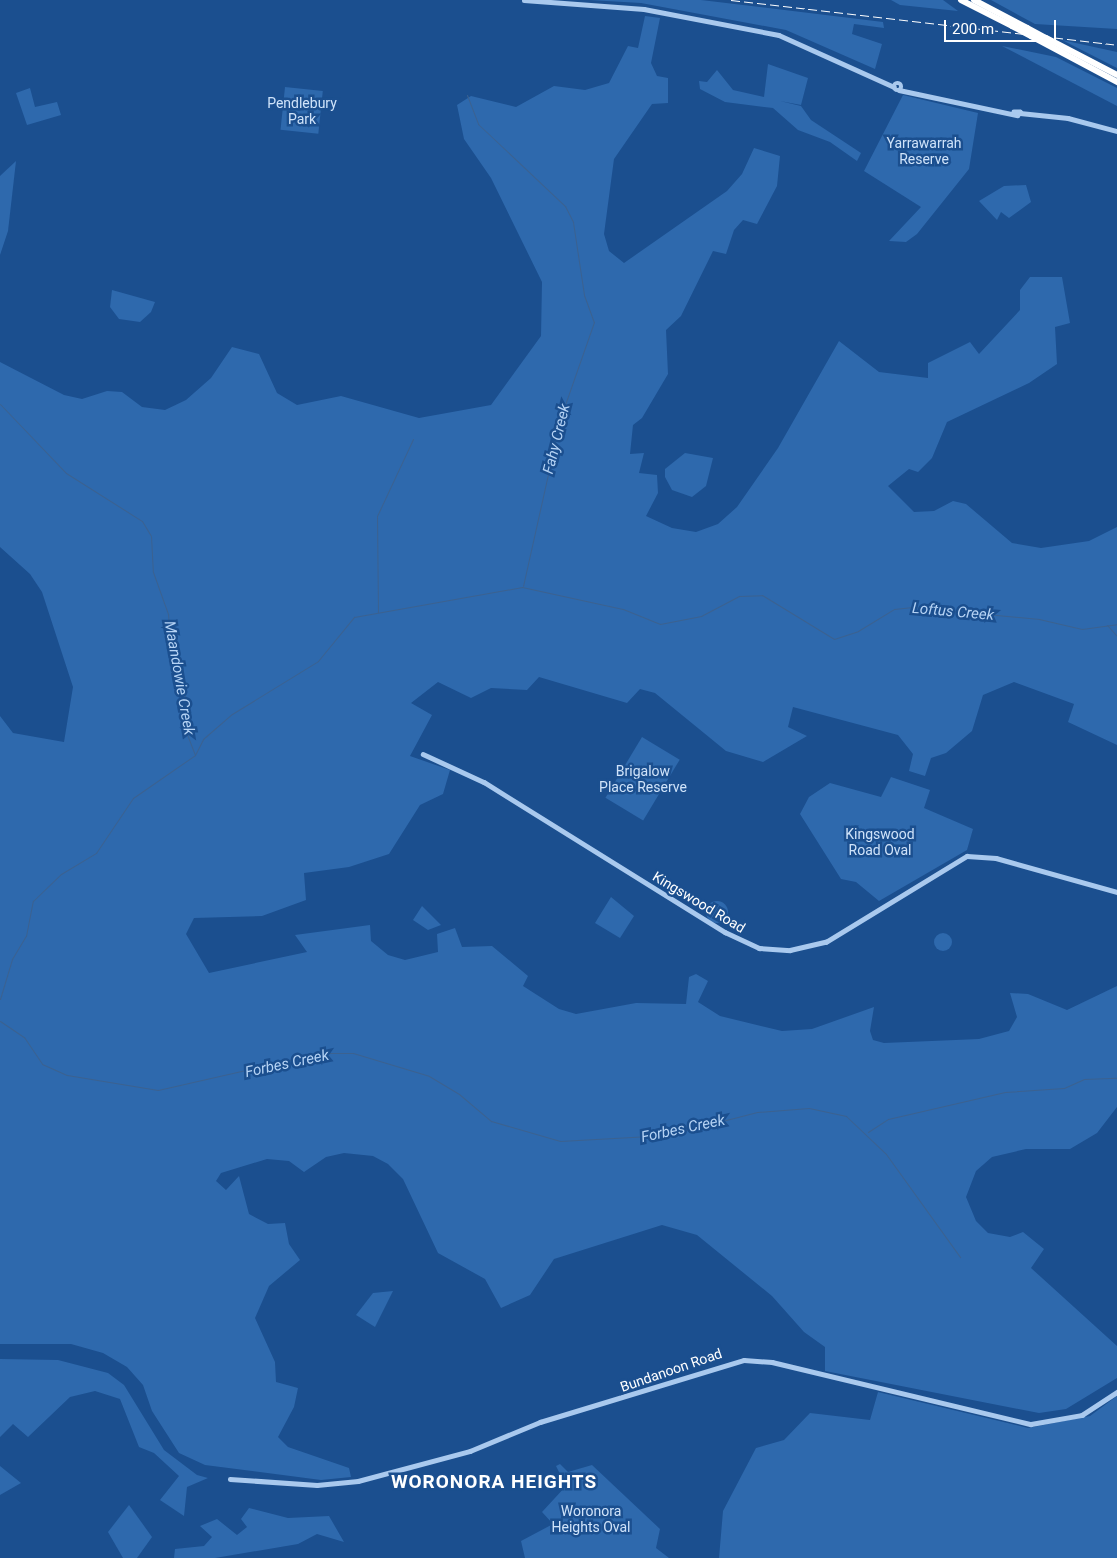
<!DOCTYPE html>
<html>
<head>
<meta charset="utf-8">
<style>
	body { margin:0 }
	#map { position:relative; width:1117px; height:1558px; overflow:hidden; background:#1b4f8f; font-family:Roboto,sans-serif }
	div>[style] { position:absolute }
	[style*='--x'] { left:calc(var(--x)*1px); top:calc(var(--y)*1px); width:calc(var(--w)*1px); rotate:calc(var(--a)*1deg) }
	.green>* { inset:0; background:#2e69ad; transform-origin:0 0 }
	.round { border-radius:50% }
	.stream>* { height:1px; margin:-0.5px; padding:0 0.5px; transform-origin:0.5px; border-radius:0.5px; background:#3c6290 }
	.minor>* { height:4.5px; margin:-2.25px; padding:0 2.25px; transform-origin:2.25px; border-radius:2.25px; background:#a9c9ee }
	.minor>.ring { margin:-2.25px; padding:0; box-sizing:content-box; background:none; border:4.5px solid #a9c9ee; border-radius:50% }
	.highway>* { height:6px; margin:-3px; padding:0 3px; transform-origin:3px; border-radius:3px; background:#fff }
	.rail>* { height:1px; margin-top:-0.5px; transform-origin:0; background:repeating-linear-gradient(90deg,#fff 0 9px,transparent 0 13px) }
	.highway-bridge>* { height:6px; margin:-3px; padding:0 3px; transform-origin:3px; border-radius:3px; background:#fff }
	span { translate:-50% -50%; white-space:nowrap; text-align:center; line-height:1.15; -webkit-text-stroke:5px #1b4f8f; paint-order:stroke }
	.park-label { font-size:14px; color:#cfe3fa }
	.street-label { font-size:14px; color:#fff }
	.water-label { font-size:15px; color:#b5d3f5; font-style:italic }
	.district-label { font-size:19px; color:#fff; font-weight:700; letter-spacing:1px }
	.scale { position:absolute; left:944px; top:20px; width:112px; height:22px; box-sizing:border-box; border:2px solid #fff; border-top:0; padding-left:6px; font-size:15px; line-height:18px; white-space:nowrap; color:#fff; -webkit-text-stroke:4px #1b4f8f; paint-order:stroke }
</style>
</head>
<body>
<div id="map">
	<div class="green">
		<i style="clip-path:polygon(589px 0,701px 0,883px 22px,884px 28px,854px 24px,852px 34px,882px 44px,875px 69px,786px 30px,641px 3px)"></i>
		<i style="clip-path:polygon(891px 0,943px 0,958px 11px,900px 5px)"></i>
		<i style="clip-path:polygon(991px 0,1117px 0,1117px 29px,1035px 24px)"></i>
		<i style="clip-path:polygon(645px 16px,660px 18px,651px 63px,657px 76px,668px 78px,668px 103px,652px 104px,614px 159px,604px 234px,609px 251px,624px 263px,727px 191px,742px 174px,754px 148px,780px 156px,777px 186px,757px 224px,743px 220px,734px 230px,726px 254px,713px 251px,681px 316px,666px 330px,668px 374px,642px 418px,633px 425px,630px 454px,644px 453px,639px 473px,657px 475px,658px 493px,646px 516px,672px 528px,696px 532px,718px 524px,737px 507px,778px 448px,839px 341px,879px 372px,928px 378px,928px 363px,970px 342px,979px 354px,1020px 310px,1020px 290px,1030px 277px,1062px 277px,1070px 323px,1055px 327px,1057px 364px,1029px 383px,947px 422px,932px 458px,918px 472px,909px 469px,888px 486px,914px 512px,934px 511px,953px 501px,966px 504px,1012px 543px,1041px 548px,1089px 541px,1117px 527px,1117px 745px,1068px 722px,1074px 704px,1014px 682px,983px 695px,972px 731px,946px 753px,931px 758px,925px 776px,909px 771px,913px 754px,898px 735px,793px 707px,788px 727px,807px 736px,763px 762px,726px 751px,655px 693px,640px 689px,627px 703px,539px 677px,527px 690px,491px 688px,471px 698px,438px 682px,411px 703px,432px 715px,410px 756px,450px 770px,443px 794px,420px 805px,389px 854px,349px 867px,304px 873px,306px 900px,262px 916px,194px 918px,186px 934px,209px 973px,307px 952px,295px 935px,370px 925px,371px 941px,388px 955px,405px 960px,438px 952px,437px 934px,455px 928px,462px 947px,492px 946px,528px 976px,523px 986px,559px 1009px,576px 1014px,636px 1003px,686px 1004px,689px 977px,696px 974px,708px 981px,698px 1002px,720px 1016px,782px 1031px,812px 1029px,874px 1007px,870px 1031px,873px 1040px,884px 1043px,979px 1039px,1009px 1031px,1017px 1017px,1010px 993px,1028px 994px,1067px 1010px,1117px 986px,1117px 1107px,1097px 1133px,1070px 1149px,1026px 1149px,992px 1157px,976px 1171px,966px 1197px,976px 1221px,988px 1233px,1010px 1237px,1023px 1232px,1044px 1249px,1031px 1268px,1117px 1346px,1117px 1378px,1066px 1409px,1039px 1413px,825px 1371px,825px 1347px,804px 1332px,772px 1296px,697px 1235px,662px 1225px,554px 1259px,530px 1295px,501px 1308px,485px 1279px,438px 1253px,403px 1179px,388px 1164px,373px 1156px,344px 1153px,326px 1157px,304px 1172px,289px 1161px,267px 1159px,221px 1173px,216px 1181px,226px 1190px,239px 1176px,249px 1214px,268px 1224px,285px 1223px,289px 1244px,300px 1260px,269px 1286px,255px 1318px,275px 1362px,276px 1382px,298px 1388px,294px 1407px,278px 1437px,288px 1447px,349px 1468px,351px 1477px,321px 1480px,205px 1465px,179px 1453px,152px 1411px,143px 1385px,127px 1367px,103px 1353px,71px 1344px,0 1344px,0 716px,13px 733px,64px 742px,73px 687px,42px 592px,30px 574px,0 547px,0 362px,64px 395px,82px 399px,107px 391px,122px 392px,142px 407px,165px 410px,186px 400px,211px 378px,232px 347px,259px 354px,277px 393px,297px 405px,341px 396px,419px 418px,491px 405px,541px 336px,542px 282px,491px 178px,464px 139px,457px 105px,471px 96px,516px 107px,554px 86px,585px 90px,609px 83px,628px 46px,638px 48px)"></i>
		<i style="clip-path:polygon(1062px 40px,1117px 52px,1117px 68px)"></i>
		<i style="clip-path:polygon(1002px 46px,1056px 57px,1117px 88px,1117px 106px)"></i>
		<i style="clip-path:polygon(768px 64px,808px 78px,801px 105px,780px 101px,801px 106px,811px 120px,861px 153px,857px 161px,830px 142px,798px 130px,773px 108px,725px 102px,700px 89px,699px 81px,707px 82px,717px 70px,733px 90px,764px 97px)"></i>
		<i style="left:285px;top:87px;width:38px;height:43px;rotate:6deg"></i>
		<i style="clip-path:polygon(30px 88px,35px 107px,57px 102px,61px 115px,27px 125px,16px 93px)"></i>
		<i style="clip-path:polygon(903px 95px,978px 113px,969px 169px,917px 234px,906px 242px,889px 241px,921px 207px,864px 171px)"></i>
		<i style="clip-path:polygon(16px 161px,8px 231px,0 255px,0 176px)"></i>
		<i style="clip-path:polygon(1026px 185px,1031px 202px,1009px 218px,1001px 212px,997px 220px,979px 201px,1004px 186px)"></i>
		<i style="clip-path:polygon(112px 290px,155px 302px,151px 312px,140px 322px,119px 319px,110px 307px)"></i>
		<i style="clip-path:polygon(685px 453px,713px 458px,706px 486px,692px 497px,672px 490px,665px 477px,665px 469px)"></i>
		<i style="left:642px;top:737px;width:44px;height:71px;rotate:31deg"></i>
		<i style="clip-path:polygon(891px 777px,930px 790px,924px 808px,973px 829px,967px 850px,879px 901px,856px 882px,841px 879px,800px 814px,809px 797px,830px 783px,881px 797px)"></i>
		<i style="clip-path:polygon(611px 897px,634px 916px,620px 938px,595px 923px)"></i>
		<i class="round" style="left:706px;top:901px;width:22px;height:22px"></i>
		<i style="clip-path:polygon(422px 906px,441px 925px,428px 930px,413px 920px)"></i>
		<i class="round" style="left:934px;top:933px;width:18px;height:18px"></i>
		<i style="clip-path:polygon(393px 1291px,375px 1327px,356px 1315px,373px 1293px)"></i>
		<i style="clip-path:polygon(0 1359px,58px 1360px,108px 1373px,124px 1385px,164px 1450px,197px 1475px,208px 1478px,187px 1487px,184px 1516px,160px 1500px,179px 1476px,154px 1453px,139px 1447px,120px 1399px,95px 1391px,70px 1397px,28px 1437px,13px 1424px,0 1437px)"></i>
		<i style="clip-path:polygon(878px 1392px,1028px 1428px,1090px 1416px,1117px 1396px,1117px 1558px,719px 1558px,723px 1511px,756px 1448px,784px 1440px,810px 1413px,870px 1420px)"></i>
		<i style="clip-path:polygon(560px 1464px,568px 1472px,592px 1465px,660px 1529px,656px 1548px,669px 1558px,525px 1558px,521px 1541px,553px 1524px,542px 1512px,566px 1486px,556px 1466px)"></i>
		<i style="clip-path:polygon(0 1466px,21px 1483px,0 1495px)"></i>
		<i style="clip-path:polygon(129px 1505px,152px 1537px,137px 1558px,123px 1558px,108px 1532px)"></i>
		<i style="clip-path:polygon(249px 1508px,288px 1518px,329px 1516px,344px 1542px,317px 1534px,298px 1544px,215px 1558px,174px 1558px,175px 1549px,204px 1546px,212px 1537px,200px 1526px,217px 1519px,237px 1535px,247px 1527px,241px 1519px)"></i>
	</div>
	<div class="stream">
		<i style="--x:467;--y:95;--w:31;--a:69"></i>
		<i style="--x:478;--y:124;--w:120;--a:43.3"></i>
		<i style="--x:565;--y:206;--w:18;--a:63"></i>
		<i style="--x:573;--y:222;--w:74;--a:81.4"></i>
		<i style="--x:584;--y:295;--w:29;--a:70"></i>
		<i style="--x:594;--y:322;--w:100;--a:109.3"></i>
		<i style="--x:561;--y:416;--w:174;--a:102.6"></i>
		<i style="--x:0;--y:404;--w:95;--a:46.3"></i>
		<i style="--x:66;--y:473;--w:90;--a:32.3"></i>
		<i style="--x:142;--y:521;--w:17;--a:59"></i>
		<i style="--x:151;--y:536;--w:36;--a:87"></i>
		<i style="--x:153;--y:572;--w:45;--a:70.3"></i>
		<i style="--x:168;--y:614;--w:36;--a:85"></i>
		<i style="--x:171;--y:650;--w:47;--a:72.7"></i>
		<i style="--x:185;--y:695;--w:34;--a:90"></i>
		<i style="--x:185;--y:729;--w:28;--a:69"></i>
		<i style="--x:378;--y:612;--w:96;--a:-90.6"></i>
		<i style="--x:377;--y:516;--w:85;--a:-64.9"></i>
		<i style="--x:1107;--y:625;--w:15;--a:48"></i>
		<i style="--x:0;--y:999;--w:42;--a:-73.3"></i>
		<i style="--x:12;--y:959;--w:27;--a:-59"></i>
		<i style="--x:26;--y:936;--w:36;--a:-79"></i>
		<i style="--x:33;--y:901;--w:39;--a:-44"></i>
		<i style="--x:61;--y:874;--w:41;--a:-31"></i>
		<i style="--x:96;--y:853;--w:66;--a:-56.1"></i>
		<i style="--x:133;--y:798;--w:75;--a:-34.7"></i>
		<i style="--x:195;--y:755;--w:18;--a:-63"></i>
		<i style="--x:203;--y:739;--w:38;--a:-41"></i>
		<i style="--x:232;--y:714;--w:101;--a:-31.6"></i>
		<i style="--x:318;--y:661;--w:57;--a:-50.7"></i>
		<i style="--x:354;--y:617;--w:171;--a:-10.1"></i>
		<i style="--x:522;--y:587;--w:103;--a:12.3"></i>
		<i style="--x:623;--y:609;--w:40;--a:22"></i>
		<i style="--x:660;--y:624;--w:42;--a:-11"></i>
		<i style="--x:701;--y:616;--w:43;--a:-27.8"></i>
		<i style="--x:739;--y:596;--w:23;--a:-2"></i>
		<i style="--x:762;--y:595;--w:84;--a:31.4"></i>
		<i style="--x:834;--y:639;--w:25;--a:-18"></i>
		<i style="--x:858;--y:631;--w:42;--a:-31.4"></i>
		<i style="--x:894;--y:609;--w:19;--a:-6"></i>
		<i style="--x:913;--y:607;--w:127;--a:5.4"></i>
		<i style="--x:1039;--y:619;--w:44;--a:13.1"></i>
		<i style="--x:1082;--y:629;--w:35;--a:-8"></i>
		<i style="--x:0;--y:1021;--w:29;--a:34"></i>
		<i style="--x:24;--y:1037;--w:32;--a:56"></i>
		<i style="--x:42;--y:1064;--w:27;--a:24"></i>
		<i style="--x:67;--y:1075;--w:92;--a:9.4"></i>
		<i style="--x:158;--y:1090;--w:167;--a:-12.8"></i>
		<i style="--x:321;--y:1053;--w:32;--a:0"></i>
		<i style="--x:353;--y:1053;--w:79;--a:16.8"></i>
		<i style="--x:429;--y:1076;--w:35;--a:31"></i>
		<i style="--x:459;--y:1094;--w:42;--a:40.2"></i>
		<i style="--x:491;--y:1121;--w:72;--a:16.2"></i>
		<i style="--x:560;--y:1141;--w:108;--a:-3.2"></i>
		<i style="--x:668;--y:1135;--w:92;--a:-14.5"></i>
		<i style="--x:757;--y:1112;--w:52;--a:-4.4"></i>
		<i style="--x:809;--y:1108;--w:38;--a:12"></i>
		<i style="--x:846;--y:1116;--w:55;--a:43.5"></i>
		<i style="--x:886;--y:1154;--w:127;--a:54.3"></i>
		<i style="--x:868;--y:1132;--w:24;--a:-33"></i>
		<i style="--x:888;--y:1119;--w:120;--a:-13"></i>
		<i style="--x:1005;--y:1092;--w:59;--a:-3.9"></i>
		<i style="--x:1064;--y:1088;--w:22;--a:-24"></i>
		<i style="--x:1084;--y:1079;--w:33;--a:-2"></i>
	</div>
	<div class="minor">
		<i style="--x:524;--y:0;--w:120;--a:4.3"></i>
		<i style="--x:644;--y:9;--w:137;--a:10.9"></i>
		<i style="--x:779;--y:35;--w:126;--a:24.3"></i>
		<i class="ring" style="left:894.5px;top:83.5px;width:2.5px;height:2.5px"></i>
		<i style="--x:899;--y:90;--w:121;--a:12"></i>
		<i style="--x:1017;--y:115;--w:4;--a:-45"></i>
		<i style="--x:1020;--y:112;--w:6;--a:180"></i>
		<i style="--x:1020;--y:113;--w:48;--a:5.9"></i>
		<i style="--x:1068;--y:118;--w:51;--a:14.9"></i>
		<i style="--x:423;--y:754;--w:67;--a:24.7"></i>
		<i style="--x:484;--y:782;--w:284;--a:31.9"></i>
		<i style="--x:725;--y:932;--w:38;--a:25"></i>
		<i style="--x:759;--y:948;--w:31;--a:4"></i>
		<i style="--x:790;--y:950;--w:37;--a:-13"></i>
		<i style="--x:826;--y:942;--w:165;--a:-31.4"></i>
		<i style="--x:967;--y:856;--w:29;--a:4"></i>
		<i style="--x:996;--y:858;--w:126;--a:15.7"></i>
		<i style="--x:230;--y:1479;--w:87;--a:3.9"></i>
		<i style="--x:317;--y:1485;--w:41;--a:-5.6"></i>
		<i style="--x:358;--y:1481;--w:116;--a:-15"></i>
		<i style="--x:470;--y:1451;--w:76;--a:-22.5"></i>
		<i style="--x:540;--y:1422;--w:213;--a:-16.9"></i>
		<i style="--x:744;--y:1360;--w:28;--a:4"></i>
		<i style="--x:772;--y:1362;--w:266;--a:13.5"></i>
		<i style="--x:1031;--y:1424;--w:52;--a:-10"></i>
		<i style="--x:1082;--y:1415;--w:42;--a:-33.3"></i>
	</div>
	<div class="highway">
		<i style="--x:961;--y:0;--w:57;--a:27"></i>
		<i style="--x:974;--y:0;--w:60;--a:27.8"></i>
		<i style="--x:1031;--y:36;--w:98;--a:28.1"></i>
		<i style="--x:1046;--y:38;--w:80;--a:27.5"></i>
	</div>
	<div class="rail">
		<i style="--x:731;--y:0;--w:389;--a:6.6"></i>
	</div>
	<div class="highway-bridge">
		<i style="--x:1012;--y:26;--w:21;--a:28"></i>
		<i style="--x:1027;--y:28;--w:21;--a:28"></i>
	</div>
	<div class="park-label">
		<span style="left:302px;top:111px">Pendlebury<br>Park</span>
		<span style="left:924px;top:151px">Yarrawarrah<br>Reserve</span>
		<span style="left:643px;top:779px">Brigalow<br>Place Reserve</span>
		<span style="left:880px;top:842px">Kingswood<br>Road Oval</span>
		<span style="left:591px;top:1519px">Woronora<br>Heights Oval</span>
	</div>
	<div class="street-label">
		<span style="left:699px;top:902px;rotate:31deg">Kingswood Road</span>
		<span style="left:671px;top:1370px;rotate:-19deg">Bundanoon Road</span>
	</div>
	<div class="water-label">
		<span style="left:557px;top:439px;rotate:-76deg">Fahy Creek</span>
		<span style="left:953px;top:612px;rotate:5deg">Loftus Creek</span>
		<span style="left:179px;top:678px;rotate:80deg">Maandowie Creek</span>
		<span style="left:287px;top:1064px;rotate:-12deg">Forbes Creek</span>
		<span style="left:683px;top:1129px;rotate:-12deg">Forbes Creek</span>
	</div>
	<div class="district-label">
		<span style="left:494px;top:1482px">WORONORA HEIGHTS</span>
	</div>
	<div class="scale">200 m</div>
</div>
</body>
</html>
